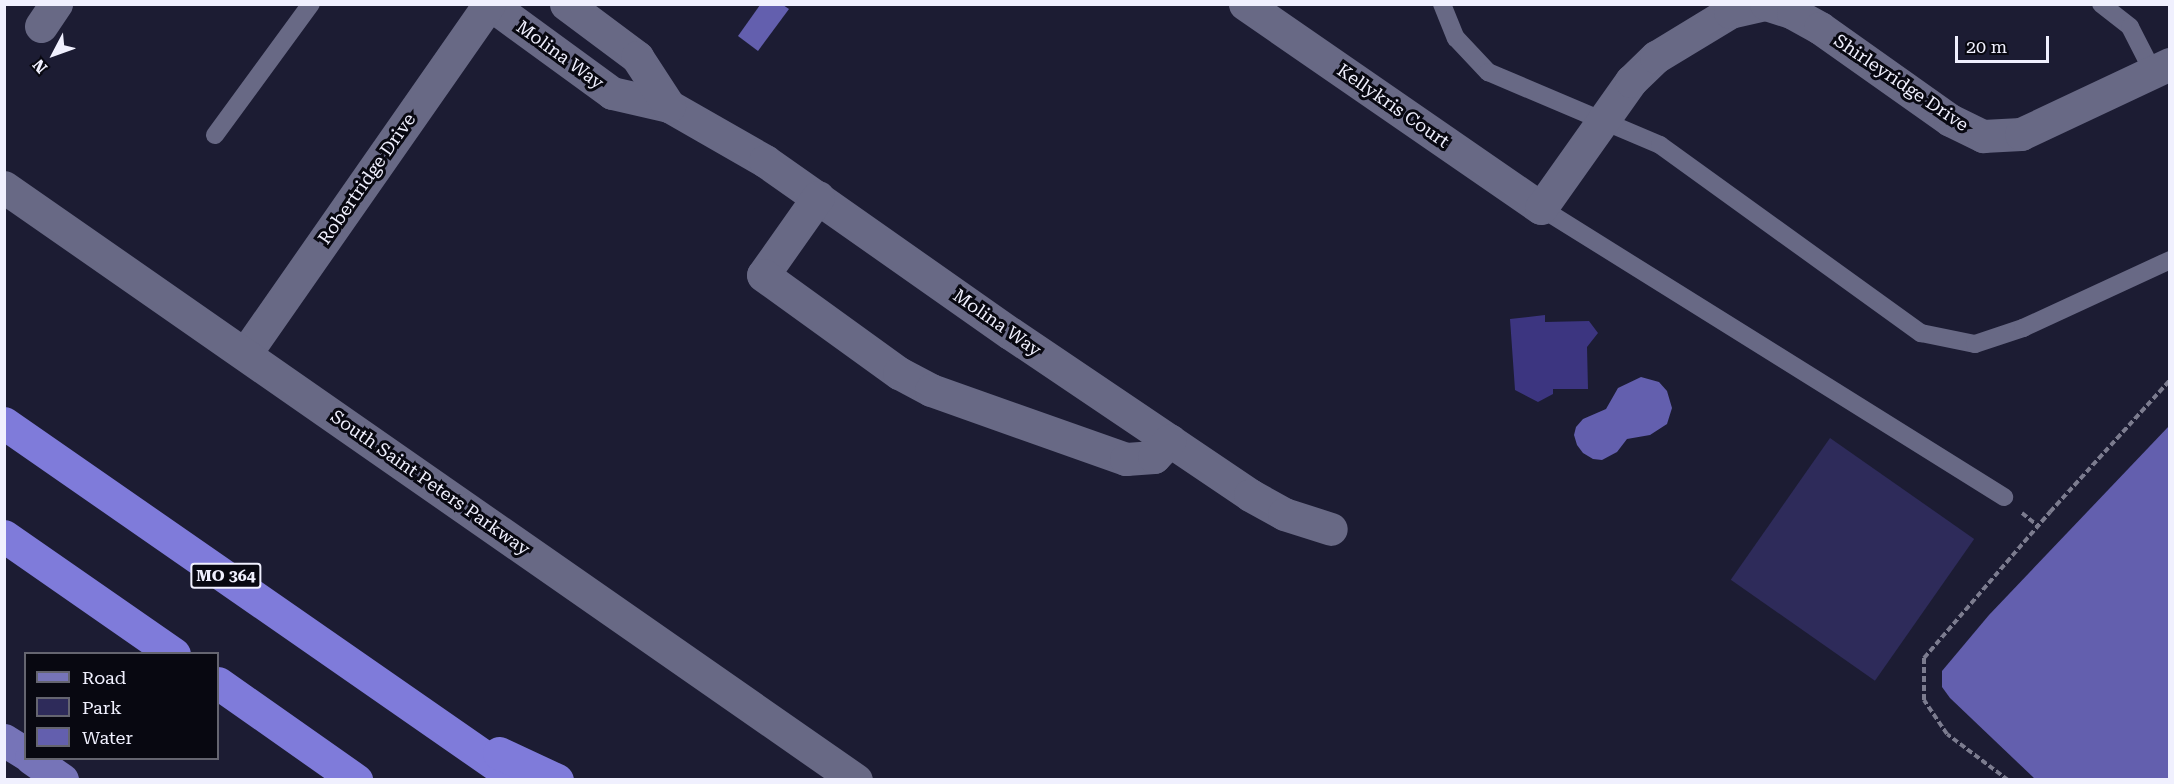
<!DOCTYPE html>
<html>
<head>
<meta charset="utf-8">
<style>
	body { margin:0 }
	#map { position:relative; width:2174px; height:784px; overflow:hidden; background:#1c1c33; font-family:"Roboto Serif",serif }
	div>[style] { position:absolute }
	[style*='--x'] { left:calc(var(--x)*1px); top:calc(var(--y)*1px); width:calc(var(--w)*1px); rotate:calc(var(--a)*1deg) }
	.green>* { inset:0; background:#2e2b5a; transform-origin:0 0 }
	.water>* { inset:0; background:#635fae }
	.building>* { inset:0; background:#3c3580 }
	.path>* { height:4px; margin-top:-2px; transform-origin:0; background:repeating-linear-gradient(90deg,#7c7c8f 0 6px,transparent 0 9px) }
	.service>* { height:18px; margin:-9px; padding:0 9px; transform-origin:9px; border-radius:9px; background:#686985 }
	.minor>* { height:33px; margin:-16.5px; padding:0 16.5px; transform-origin:16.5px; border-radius:16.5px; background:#686985 }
	.secondary>* { height:33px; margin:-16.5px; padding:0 16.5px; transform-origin:16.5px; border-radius:16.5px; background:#686985 }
	.primary>* { height:33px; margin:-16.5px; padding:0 16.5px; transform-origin:16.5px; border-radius:16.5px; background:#7674b8 }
	.motorway>* { height:33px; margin:-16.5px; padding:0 16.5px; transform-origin:16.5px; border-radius:16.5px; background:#7f7bda }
	span { translate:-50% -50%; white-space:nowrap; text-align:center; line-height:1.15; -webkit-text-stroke:6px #080811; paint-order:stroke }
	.shield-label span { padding:2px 4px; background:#080811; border:2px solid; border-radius:4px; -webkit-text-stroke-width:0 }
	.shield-label { font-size:16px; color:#f0f0fe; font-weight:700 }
	.street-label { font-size:18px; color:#f0f0fe }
	.frame { position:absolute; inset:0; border:6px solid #f0f0fe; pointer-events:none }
	.legend { position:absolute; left:24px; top:652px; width:195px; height:108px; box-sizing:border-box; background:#080811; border:2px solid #656570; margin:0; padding:8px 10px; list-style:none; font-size:18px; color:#f0f0fe }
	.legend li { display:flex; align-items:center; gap:12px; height:30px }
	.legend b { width:30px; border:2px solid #656570 }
	.north { position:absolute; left:24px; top:24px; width:60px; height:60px; -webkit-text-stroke:4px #080811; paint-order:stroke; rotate:229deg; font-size:16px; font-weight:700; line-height:24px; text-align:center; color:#f0f0fe }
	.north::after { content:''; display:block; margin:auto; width:21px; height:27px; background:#f0f0fe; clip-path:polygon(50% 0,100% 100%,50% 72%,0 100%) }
	.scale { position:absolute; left:1955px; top:36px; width:94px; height:27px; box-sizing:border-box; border:3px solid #f0f0fe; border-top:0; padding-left:8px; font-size:18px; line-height:21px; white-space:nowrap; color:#f0f0fe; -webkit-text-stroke:4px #080811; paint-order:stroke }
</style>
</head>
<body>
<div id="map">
	<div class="green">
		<i style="left:1830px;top:438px;width:176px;height:173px;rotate:35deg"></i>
	</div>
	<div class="water">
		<i style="clip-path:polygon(760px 5px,783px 5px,789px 9px,758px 51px,738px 36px)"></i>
		<i style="clip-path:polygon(1641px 377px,1659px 382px,1667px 391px,1672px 408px,1667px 424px,1650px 435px,1627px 439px,1617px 452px,1602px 460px,1593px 459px,1583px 453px,1577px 445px,1574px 435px,1576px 427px,1583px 419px,1606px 409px,1618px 388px)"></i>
		<i style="clip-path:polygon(2169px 426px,2169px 779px,2035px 779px,1950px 698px,1942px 687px,1942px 671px,1989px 615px)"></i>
	</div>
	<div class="building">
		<i style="clip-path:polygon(1545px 315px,1545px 322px,1589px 321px,1598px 333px,1587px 347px,1588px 389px,1553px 389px,1553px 394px,1538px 402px,1515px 390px,1510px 319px)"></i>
	</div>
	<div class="path">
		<i style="--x:2022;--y:513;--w:21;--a:39"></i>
		<i style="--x:2008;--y:780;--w:76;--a:-143"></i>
		<i style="--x:1947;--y:734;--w:41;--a:-124.1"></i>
		<i style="--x:1924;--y:700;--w:42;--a:-90"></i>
		<i style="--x:1924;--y:658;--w:193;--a:-49.2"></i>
		<i style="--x:2050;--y:512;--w:178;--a:-47.7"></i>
	</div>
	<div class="service">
		<i style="--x:1442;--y:4;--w:37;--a:68"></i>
		<i style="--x:1456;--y:38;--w:47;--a:46.7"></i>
		<i style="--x:1488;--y:72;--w:187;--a:23"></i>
		<i style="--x:1660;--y:145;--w:322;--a:35.8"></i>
		<i style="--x:1921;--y:333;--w:55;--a:11.5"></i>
		<i style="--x:1975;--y:344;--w:51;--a:-18.4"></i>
		<i style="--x:2023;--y:328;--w:162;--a:-24.8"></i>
		<i style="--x:2101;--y:4;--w:37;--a:38"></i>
		<i style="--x:2130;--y:27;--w:51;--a:62.9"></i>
		<i style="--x:215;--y:135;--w:162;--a:-53.8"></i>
		<i style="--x:1541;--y:208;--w:546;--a:31.97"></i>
	</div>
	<div class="minor">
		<i style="--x:490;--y:4;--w:151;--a:36.1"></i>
		<i style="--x:612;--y:93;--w:58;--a:12.8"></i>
		<i style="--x:669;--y:106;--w:111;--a:29.8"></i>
		<i style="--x:765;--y:161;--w:299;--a:35.1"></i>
		<i style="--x:1010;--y:333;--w:290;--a:34"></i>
		<i style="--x:1250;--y:495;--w:39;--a:29"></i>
		<i style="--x:1284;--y:514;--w:49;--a:17.7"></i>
		<i style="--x:566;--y:4;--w:89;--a:36.7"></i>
		<i style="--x:637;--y:57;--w:59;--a:56.9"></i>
		<i style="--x:1245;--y:4;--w:359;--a:34.6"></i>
		<i style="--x:1541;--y:208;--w:156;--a:-54.7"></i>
		<i style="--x:1631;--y:81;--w:35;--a:-44"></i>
		<i style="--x:1656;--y:57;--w:87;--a:-31.3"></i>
		<i style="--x:1730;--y:12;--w:35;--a:-13"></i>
		<i style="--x:1766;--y:4;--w:28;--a:18"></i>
		<i style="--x:1793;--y:13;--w:31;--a:29"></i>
		<i style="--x:1820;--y:28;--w:159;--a:35.3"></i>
		<i style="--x:1950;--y:120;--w:37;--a:26"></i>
		<i style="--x:1983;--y:136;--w:38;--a:-3"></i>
		<i style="--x:2021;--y:134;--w:165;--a:-25.2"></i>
		<i style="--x:41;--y:26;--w:27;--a:-56"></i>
		<i style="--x:818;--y:197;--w:95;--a:125.2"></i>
		<i style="--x:763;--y:275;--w:168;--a:35.8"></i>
		<i style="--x:899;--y:373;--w:36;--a:28"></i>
		<i style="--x:931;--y:390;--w:207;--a:19.5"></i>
		<i style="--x:1126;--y:459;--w:28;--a:-4"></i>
		<i style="--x:1154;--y:457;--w:23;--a:-47"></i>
		<i style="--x:245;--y:354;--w:427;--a:-55.1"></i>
	</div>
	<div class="secondary">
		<i style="--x:4;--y:187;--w:1038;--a:34.84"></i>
	</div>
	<div class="primary">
		<i style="--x:4;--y:740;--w:26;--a:32"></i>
		<i style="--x:31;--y:758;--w:38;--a:35"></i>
	</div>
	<div class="motorway">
		<i style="--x:4;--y:423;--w:626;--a:34.78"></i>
		<i style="--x:4;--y:536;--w:207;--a:34.8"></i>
		<i style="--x:218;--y:683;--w:169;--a:35.1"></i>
		<i style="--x:499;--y:753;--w:64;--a:25"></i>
	</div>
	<div class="shield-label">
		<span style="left:226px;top:576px">MO 364</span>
	</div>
	<div class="street-label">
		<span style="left:560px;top:55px;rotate:36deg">Molina Way</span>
		<span style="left:1901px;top:83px;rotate:34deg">Shirleyridge Drive</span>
		<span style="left:1393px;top:106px;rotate:35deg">Kellykris Court</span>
		<span style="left:367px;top:179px;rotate:-55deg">Robertridge Drive</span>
		<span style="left:997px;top:323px;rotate:35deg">Molina Way</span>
		<span style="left:430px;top:483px;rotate:35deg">South Saint Peters Parkway</span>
	</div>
	<div class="frame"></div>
	<ul class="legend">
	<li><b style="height:8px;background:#7674b8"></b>Road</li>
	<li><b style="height:16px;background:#2e2b5a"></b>Park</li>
	<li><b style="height:16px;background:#635fae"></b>Water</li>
	</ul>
	<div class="north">N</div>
	<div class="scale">20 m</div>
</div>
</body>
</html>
